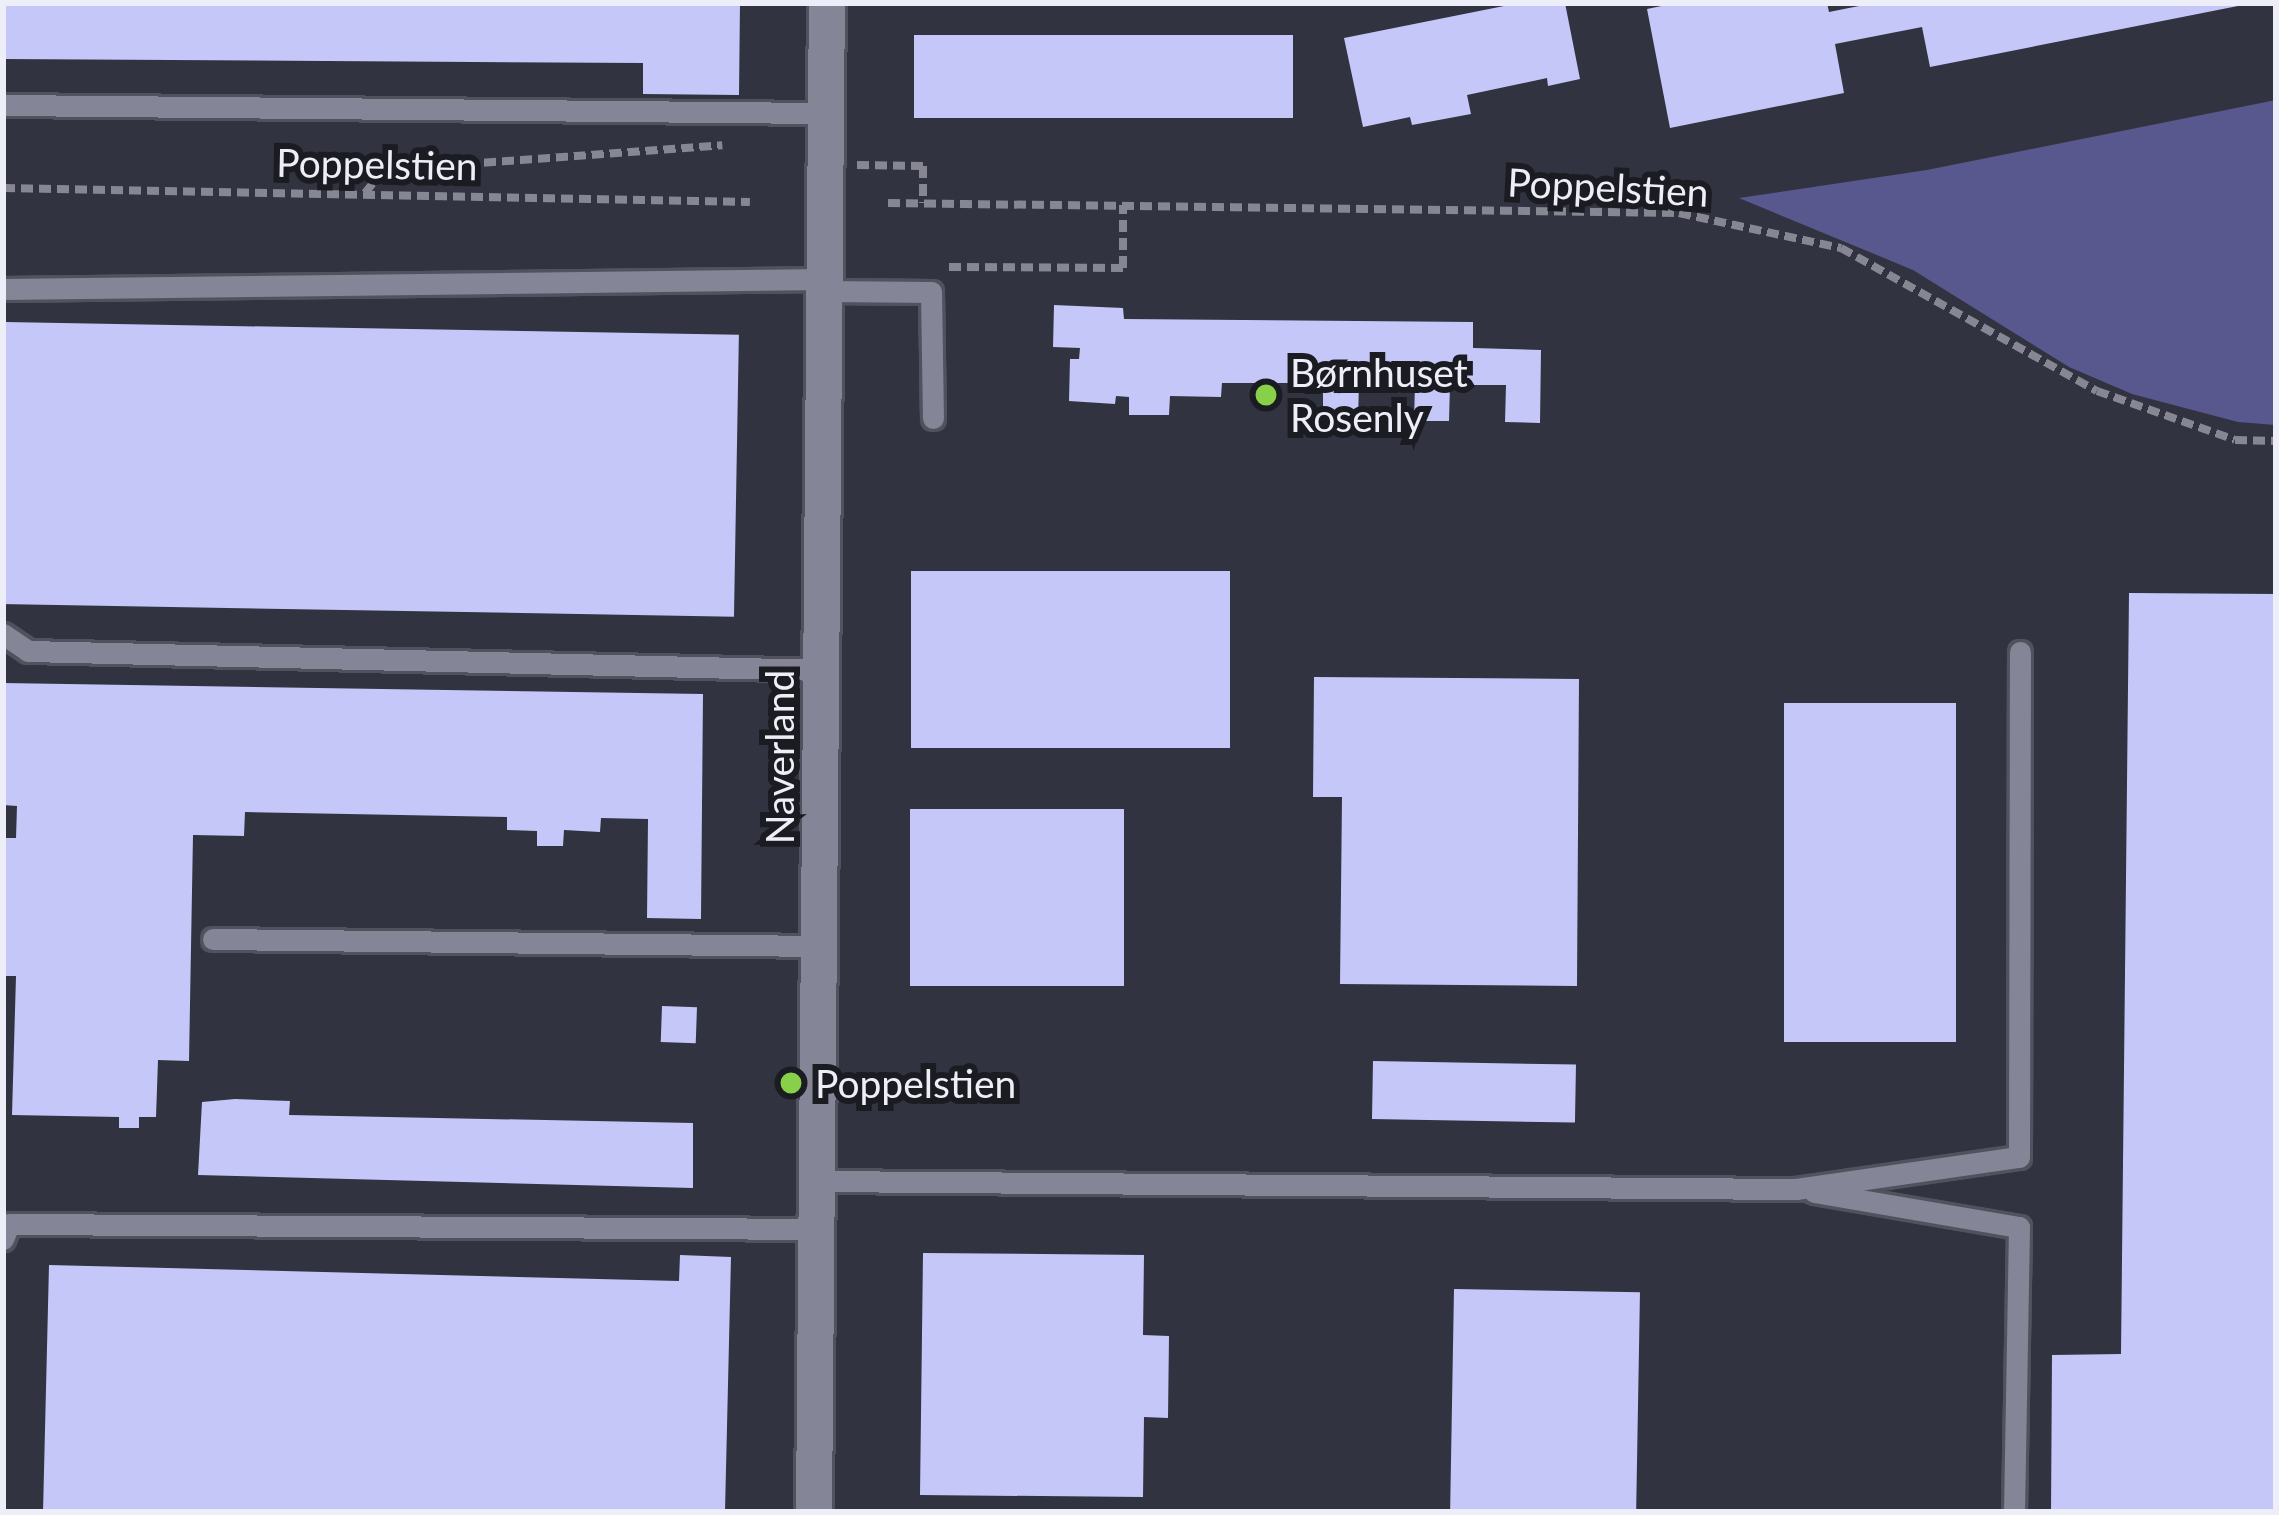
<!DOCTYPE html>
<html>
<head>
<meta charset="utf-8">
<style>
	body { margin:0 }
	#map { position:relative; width:2279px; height:1515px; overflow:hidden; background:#323341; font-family:Lato,sans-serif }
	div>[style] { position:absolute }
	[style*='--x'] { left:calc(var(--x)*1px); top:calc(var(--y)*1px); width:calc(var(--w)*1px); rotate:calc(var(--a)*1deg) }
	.green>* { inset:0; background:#59588e }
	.building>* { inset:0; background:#c5c7f8; transform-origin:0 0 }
	.path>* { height:8px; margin-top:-4px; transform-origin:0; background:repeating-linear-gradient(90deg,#868793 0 12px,transparent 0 18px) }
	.roads { filter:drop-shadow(3px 0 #51525e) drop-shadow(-3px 0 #51525e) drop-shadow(0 3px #51525e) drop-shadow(0 -3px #51525e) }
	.lane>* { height:21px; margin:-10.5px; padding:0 10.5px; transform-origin:10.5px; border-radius:10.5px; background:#848596 }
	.street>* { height:36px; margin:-18px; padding:0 18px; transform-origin:18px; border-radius:18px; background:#848596 }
	.dots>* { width:33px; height:33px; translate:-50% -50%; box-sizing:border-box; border:6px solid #1b1b22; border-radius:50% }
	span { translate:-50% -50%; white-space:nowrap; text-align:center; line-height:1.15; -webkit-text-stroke:12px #1b1b22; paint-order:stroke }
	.street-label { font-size:39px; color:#edeef8 }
	.poi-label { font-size:39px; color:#edeef8 }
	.left { translate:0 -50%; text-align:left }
	.frame { position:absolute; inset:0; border:6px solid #edeef8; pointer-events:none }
</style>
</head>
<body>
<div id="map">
	<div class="green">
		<i style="clip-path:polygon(2276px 100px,2276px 425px,2238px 422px,2132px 394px,2069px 367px,1913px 270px,1739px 198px,1927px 170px)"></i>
	</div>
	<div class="building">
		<i style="clip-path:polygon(3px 3px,740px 3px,739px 95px,643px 94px,643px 63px,3px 59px)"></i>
		<i style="clip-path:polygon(1519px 3px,1565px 3px,1580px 79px,1548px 86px,1547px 78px,1467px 95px,1471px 114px,1412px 125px,1410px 117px,1363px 127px,1344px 38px)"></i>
		<i style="clip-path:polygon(1676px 3px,1827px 3px,1829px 12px,1874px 3px,2243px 5px,1930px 67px,1922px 27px,1835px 44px,1844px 93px,1670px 128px,1647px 9px)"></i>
		<i style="left:914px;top:35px;width:379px;height:83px"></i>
		<i style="clip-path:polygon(1054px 305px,1123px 308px,1124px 319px,1473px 322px,1473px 348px,1541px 350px,1540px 423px,1505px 422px,1506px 385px,1450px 385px,1449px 421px,1414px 421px,1415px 384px,1359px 383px,1358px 420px,1323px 420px,1323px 383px,1222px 383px,1221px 397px,1170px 396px,1169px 415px,1129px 415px,1129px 397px,1116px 396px,1115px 404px,1069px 401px,1070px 359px,1079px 359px,1080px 348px,1053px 347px)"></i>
		<i style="left:5px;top:322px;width:734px;height:282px;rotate:1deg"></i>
		<i style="left:911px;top:571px;width:319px;height:177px"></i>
		<i style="clip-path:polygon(2129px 593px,2276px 594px,2276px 1512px,2051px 1512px,2052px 1355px,2121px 1354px)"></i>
		<i style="clip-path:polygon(1314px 677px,1579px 679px,1577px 986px,1340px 984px,1342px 797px,1313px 797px)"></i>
		<i style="clip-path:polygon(3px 683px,703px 694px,701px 919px,647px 918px,648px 819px,601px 818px,600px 832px,564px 830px,563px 846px,537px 846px,537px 831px,507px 830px,507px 817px,245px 812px,244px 836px,193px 835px,189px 1061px,158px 1060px,156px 1117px,139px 1117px,139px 1128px,119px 1128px,119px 1117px,12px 1115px,16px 976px,3px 976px,3px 838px,16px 838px,17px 806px,3px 805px)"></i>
		<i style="left:1784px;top:703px;width:172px;height:339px"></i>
		<i style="left:910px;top:809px;width:214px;height:177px"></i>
		<i style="left:662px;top:1006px;width:35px;height:36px;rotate:2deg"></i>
		<i style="left:1373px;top:1061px;width:203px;height:58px;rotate:1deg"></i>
		<i style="clip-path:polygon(235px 1099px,290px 1101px,289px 1115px,693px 1123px,693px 1188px,198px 1175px,202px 1102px)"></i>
		<i style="clip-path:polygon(923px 1253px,1144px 1255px,1143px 1335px,1169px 1336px,1168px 1418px,1144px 1417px,1143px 1497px,920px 1495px)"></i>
		<i style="clip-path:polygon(680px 1255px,731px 1257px,725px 1512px,43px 1512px,49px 1265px,679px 1281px)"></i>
		<i style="left:1454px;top:1289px;width:186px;height:223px;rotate:1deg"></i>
	</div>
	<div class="path">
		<i style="--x:857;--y:165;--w:66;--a:0.9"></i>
		<i style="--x:923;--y:166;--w:37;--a:90"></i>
		<i style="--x:3;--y:188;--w:747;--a:1.07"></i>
		<i style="--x:365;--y:193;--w:19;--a:-51"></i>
		<i style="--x:377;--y:178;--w:90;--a:-8.9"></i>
		<i style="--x:466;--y:164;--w:257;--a:-4.2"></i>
		<i style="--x:888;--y:203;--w:791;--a:0.72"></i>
		<i style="--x:1679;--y:213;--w:166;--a:12.2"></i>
		<i style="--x:1841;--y:248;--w:293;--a:29.2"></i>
		<i style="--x:2097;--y:391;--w:146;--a:19.5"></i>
		<i style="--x:2235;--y:440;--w:41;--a:1.4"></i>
		<i style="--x:949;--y:267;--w:174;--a:0.3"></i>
		<i style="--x:1123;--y:268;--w:63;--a:-90"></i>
	</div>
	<div class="roads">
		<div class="lane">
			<i style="--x:3;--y:105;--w:823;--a:0.56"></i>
			<i style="--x:3;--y:289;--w:822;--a:-0.7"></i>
			<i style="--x:825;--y:291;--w:106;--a:0.5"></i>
			<i style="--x:931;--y:292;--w:126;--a:89.1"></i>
			<i style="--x:3;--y:634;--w:30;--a:34"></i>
			<i style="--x:28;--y:651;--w:793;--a:1.37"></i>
			<i style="--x:213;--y:939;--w:606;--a:0.66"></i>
			<i style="--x:817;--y:1181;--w:979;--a:0.47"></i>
			<i style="--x:1796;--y:1189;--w:225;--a:-8.2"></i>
			<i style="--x:2019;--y:1157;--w:505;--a:-89.89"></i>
			<i style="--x:1814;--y:1192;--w:208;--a:9.7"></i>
			<i style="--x:2019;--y:1227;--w:285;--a:91"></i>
			<i style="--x:3;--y:1239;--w:16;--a:-68"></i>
			<i style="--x:9;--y:1224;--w:808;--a:0.35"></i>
		</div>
		<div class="street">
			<i style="--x:814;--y:1512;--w:1509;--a:-89.51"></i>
		</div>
	</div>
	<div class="dots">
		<i style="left:1266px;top:395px;background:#88cf4a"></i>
		<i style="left:791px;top:1083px;background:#88cf4a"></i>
	</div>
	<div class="street-label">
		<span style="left:377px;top:164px;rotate:1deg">Poppelstien</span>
		<span style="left:1608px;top:187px;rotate:3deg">Poppelstien</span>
		<span style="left:779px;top:757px;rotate:-90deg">Naverland</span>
	</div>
	<div class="poi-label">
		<span class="left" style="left:1290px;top:395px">Børnhuset<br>Rosenly</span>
		<span class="left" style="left:815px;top:1083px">Poppelstien</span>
	</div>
	<div class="frame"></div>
</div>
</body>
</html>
